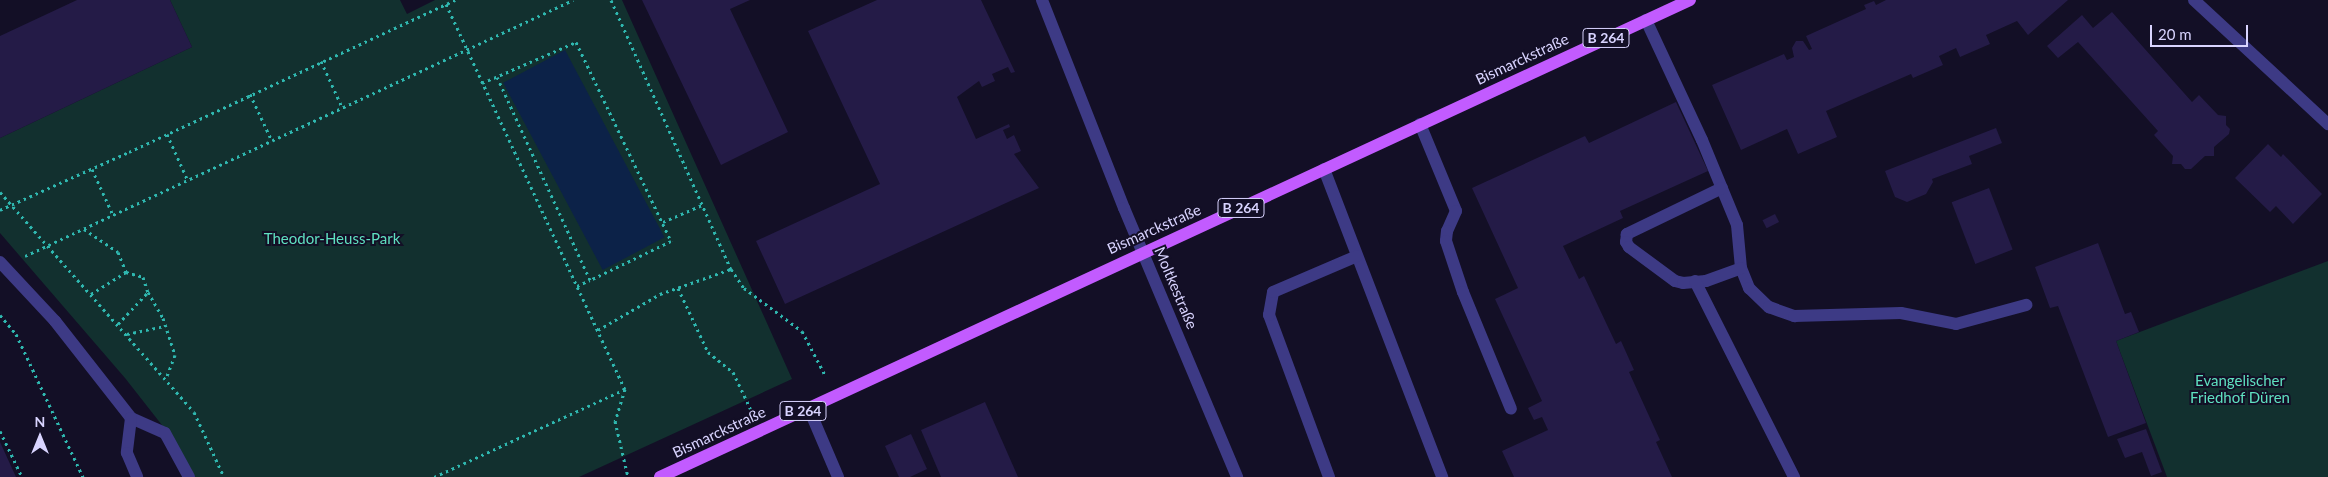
<!DOCTYPE html>
<html>
<head>
<meta charset="utf-8">
<style>
	body { margin:0 }
	#map { position:relative; width:2328px; height:477px; overflow:hidden; background:#130f26; font-family:Lato,sans-serif }
	div>[style] { position:absolute }
	[style*='--x'] { left:calc(var(--x)*1px); top:calc(var(--y)*1px); width:calc(var(--w)*1px); rotate:calc(var(--a)*1deg) }
	.green>* { inset:0; background:#12302f }
	.water>* { inset:0; background:#0c2248; transform-origin:0 0 }
	.building>* { inset:0; background:#241b47; transform-origin:0 0 }
	.path>* { height:3px; margin-top:-1.5px; transform-origin:0; background:repeating-linear-gradient(90deg,#2fb8b0 0 2.5px,transparent 0 6.5px) }
	.minor>* { height:12px; margin:-6px; padding:0 6px; transform-origin:6px; border-radius:6px; background:#3d3a85 }
	.major>* { height:12px; margin:-6px; padding:0 6px; transform-origin:6px; border-radius:6px; background:#c25bff }
	span { translate:-50% -50%; white-space:nowrap; text-align:center; line-height:1.15; -webkit-text-stroke:4px #130f26; paint-order:stroke }
	.shield-label span { padding:1px 4px; background:#130f26; border:1px solid; border-radius:4px; -webkit-text-stroke-width:0 }
	.shield-label { font-size:14px; color:#d9d4ff; font-weight:700 }
	.street-label { font-size:15px; color:#d9d4ff }
	.park-label { font-size:15px; color:#5fe0c0 }
	.north { position:absolute; left:15px; top:412px; width:50px; height:50px; -webkit-text-stroke:4px #130f26; paint-order:stroke; rotate:0deg; font-size:14px; font-weight:700; line-height:20px; text-align:center; color:#d9d4ff }
	.north::after { content:''; display:block; margin:auto; width:18px; height:22px; background:#d9d4ff; clip-path:polygon(50% 0,100% 100%,50% 72%,0 100%) }
	.scale { position:absolute; left:2150px; top:25px; width:98px; height:22px; box-sizing:border-box; border:2px solid #d9d4ff; border-top:0; padding-left:6px; font-size:15px; line-height:18px; white-space:nowrap; color:#d9d4ff; -webkit-text-stroke:4px #130f26; paint-order:stroke }
</style>
</head>
<body>
<div id="map">
	<div class="green">
		<i style="clip-path:polygon(170px 0,400px 0,407px 14px,435px 0,622px 0,792px 379px,579px 477px,194px 477px,165px 429px,125px 378px,0 233px,0 138px,192px 47px)"></i>
		<i style="clip-path:polygon(2328px 261px,2328px 477px,2167px 477px,2116px 341px)"></i>
	</div>
	<div class="water">
		<i style="left:565px;top:50px;width:212px;height:70px;rotate:62deg"></i>
	</div>
	<div class="building">
		<i style="clip-path:polygon(77px 0,170px 0,192px 47px,0 138px,0 36px)"></i>
		<i style="clip-path:polygon(642px 0,750px 0,730px 9px,788px 132px,721px 165px)"></i>
		<i style="clip-path:polygon(877px 0,981px 0,1015px 72px,1011px 73px,1008px 67px,992px 74px,995px 81px,982px 87px,979px 81px,957px 97px,976px 139px,1009px 124px,1010px 127px,1003px 130px,1007px 139px,1014px 135px,1021px 151px,1014px 154px,1039px 188px,785px 304px,756px 241px,880px 184px,808px 31px)"></i>
		<i style="clip-path:polygon(1886px 0,2068px 0,2028px 35px,2017px 21px,1986px 35px,1990px 44px,1960px 57px,1956px 48px,1939px 56px,1943px 65px,1913px 78px,1911px 74px,1826px 111px,1837px 137px,1798px 154px,1787px 129px,1741px 150px,1712px 85px,1784px 54px,1787px 60px,1794px 57px,1792px 48px,1796px 41px,1803px 41px,1809px 50px,1812px 49px,1806px 36px,1866px 9px,1864px 5px,1874px 1px,1876px 5px)"></i>
		<i style="clip-path:polygon(2112px 12px,2192px 102px,2199px 95px,2218px 115px,2226px 116px,2226px 125px,2230px 129px,2229px 134px,2214px 147px,2214px 156px,2205px 156px,2191px 169px,2185px 169px,2181px 164px,2172px 164px,2173px 156px,2154px 135px,2158px 131px,2078px 42px,2058px 58px,2047px 46px,2082px 15px,2093px 28px)"></i>
		<i style="clip-path:polygon(1676px 102px,1708px 171px,1620px 211px,1623px 218px,1563px 246px,1579px 279px,1584px 276px,1616px 344px,1621px 341px,1634px 370px,1629px 372px,1660px 440px,1656px 442px,1672px 477px,1514px 477px,1502px 451px,1548px 430px,1542px 417px,1534px 420px,1528px 408px,1542px 401px,1495px 299px,1518px 288px,1472px 188px,1585px 136px,1589px 143px)"></i>
		<i style="clip-path:polygon(1996px 128px,2002px 143px,1969px 156px,1972px 164px,1932px 179px,1933px 182px,1926px 194px,1907px 202px,1895px 197px,1885px 171px)"></i>
		<i style="clip-path:polygon(2268px 144px,2281px 157px,2283px 154px,2322px 194px,2293px 224px,2276px 206px,2270px 212px,2235px 178px)"></i>
		<i style="left:1989px;top:188px;width:66px;height:40px;rotate:69deg"></i>
		<i style="left:1775px;top:214px;width:9px;height:14px;rotate:63deg"></i>
		<i style="clip-path:polygon(2098px 243px,2125px 314px,2131px 312px,2139px 332px,2116px 341px,2146px 423px,2108px 437px,2058px 306px,2050px 308px,2035px 267px)"></i>
		<i style="clip-path:polygon(985px 402px,1018px 477px,941px 477px,921px 430px)"></i>
		<i style="clip-path:polygon(2146px 429px,2162px 472px,2151px 476px,2142px 452px,2125px 458px,2117px 439px)"></i>
		<i style="clip-path:polygon(911px 434px,927px 469px,910px 477px,899px 477px,885px 446px)"></i>
		<i style="clip-path:polygon(0 442px,16px 477px,0 477px)"></i>
	</div>
	<div class="path">
		<i style="--x:611;--y:0;--w:295;--a:66"></i>
		<i style="--x:731;--y:269;--w:23;--a:56"></i>
		<i style="--x:744;--y:288;--w:72;--a:36.6"></i>
		<i style="--x:802;--y:331;--w:50;--a:62.4"></i>
		<i style="--x:446;--y:4;--w:425;--a:65.1"></i>
		<i style="--x:625;--y:389;--w:34;--a:107"></i>
		<i style="--x:615;--y:421;--w:57;--a:76.9"></i>
		<i style="--x:321;--y:61;--w:51;--a:65.5"></i>
		<i style="--x:482;--y:83;--w:103;--a:-23.6"></i>
		<i style="--x:576;--y:42;--w:221;--a:64.5"></i>
		<i style="--x:671;--y:241;--w:90;--a:154.3"></i>
		<i style="--x:590;--y:280;--w:223;--a:-114.6"></i>
		<i style="--x:250;--y:94;--w:52;--a:64.9"></i>
		<i style="--x:167;--y:134;--w:51;--a:65.9"></i>
		<i style="--x:92;--y:169;--w:51;--a:65.5"></i>
		<i style="--x:0;--y:192;--w:293;--a:48.6"></i>
		<i style="--x:194;--y:412;--w:72;--a:65.2"></i>
		<i style="--x:0;--y:210;--w:141;--a:-24.2"></i>
		<i style="--x:129;--y:152;--w:360;--a:-25"></i>
		<i style="--x:663;--y:222;--w:43;--a:-23.6"></i>
		<i style="--x:84;--y:229;--w:41;--a:34.1"></i>
		<i style="--x:118;--y:252;--w:22;--a:68"></i>
		<i style="--x:126;--y:272;--w:18;--a:16"></i>
		<i style="--x:143;--y:277;--w:16;--a:72"></i>
		<i style="--x:148;--y:292;--w:30;--a:60"></i>
		<i style="--x:163;--y:318;--w:39;--a:72"></i>
		<i style="--x:175;--y:355;--w:26;--a:111"></i>
		<i style="--x:25;--y:256;--w:605;--a:-25.04"></i>
		<i style="--x:577;--y:286;--w:14;--a:-25"></i>
		<i style="--x:678;--y:288;--w:71;--a:64.9"></i>
		<i style="--x:708;--y:352;--w:32;--a:39"></i>
		<i style="--x:733;--y:372;--w:42;--a:64.7"></i>
		<i style="--x:91;--y:294;--w:41;--a:-32.2"></i>
		<i style="--x:0;--y:315;--w:25;--a:50"></i>
		<i style="--x:16;--y:334;--w:158;--a:64.9"></i>
		<i style="--x:118;--y:324;--w:44;--a:-46.8"></i>
		<i style="--x:598;--y:330;--w:72;--a:-30.1"></i>
		<i style="--x:660;--y:294;--w:75;--a:-19.4"></i>
		<i style="--x:127;--y:334;--w:39;--a:-12"></i>
		<i style="--x:0;--y:431;--w:51;--a:64.4"></i>
		<i style="--x:434;--y:477;--w:210;--a:-24.7"></i>
	</div>
	<div class="minor">
		<i style="--x:1042;--y:0;--w:224;--a:68.5"></i>
		<i style="--x:1124;--y:208;--w:292;--a:67.2"></i>
		<i style="--x:2194;--y:0;--w:183;--a:42.8"></i>
		<i style="--x:1646;--y:20;--w:132;--a:65"></i>
		<i style="--x:1702;--y:140;--w:92;--a:67.6"></i>
		<i style="--x:1737;--y:225;--w:43;--a:84.7"></i>
		<i style="--x:1741;--y:268;--w:22;--a:68"></i>
		<i style="--x:1749;--y:288;--w:28;--a:44"></i>
		<i style="--x:1769;--y:307;--w:27;--a:20"></i>
		<i style="--x:1794;--y:316;--w:107;--a:-1.6"></i>
		<i style="--x:1901;--y:313;--w:56;--a:11.3"></i>
		<i style="--x:1956;--y:324;--w:73;--a:-15.2"></i>
		<i style="--x:1420;--y:124;--w:94;--a:67.5"></i>
		<i style="--x:1456;--y:211;--w:22;--a:114"></i>
		<i style="--x:1447;--y:231;--w:10;--a:96"></i>
		<i style="--x:1446;--y:241;--w:54;--a:71.6"></i>
		<i style="--x:1463;--y:292;--w:126;--a:67.7"></i>
		<i style="--x:1324;--y:169;--w:330;--a:69"></i>
		<i style="--x:1722;--y:188;--w:106;--a:154.2"></i>
		<i style="--x:1627;--y:234;--w:8;--a:97"></i>
		<i style="--x:1626;--y:242;--w:6;--a:59"></i>
		<i style="--x:1629;--y:247;--w:57;--a:36.5"></i>
		<i style="--x:1675;--y:281;--w:8;--a:14"></i>
		<i style="--x:1683;--y:283;--w:23;--a:-5"></i>
		<i style="--x:1706;--y:281;--w:37;--a:-20"></i>
		<i style="--x:0;--y:262;--w:81;--a:47"></i>
		<i style="--x:55;--y:321;--w:123;--a:51.9"></i>
		<i style="--x:131;--y:418;--w:37;--a:24"></i>
		<i style="--x:165;--y:433;--w:50;--a:61.4"></i>
		<i style="--x:1695;--y:281;--w:220;--a:63.2"></i>
		<i style="--x:809;--y:409;--w:74;--a:66.9"></i>
		<i style="--x:131;--y:418;--w:35;--a:97"></i>
		<i style="--x:127;--y:453;--w:26;--a:67"></i>
		<i style="--x:1329;--y:477;--w:173;--a:-110.3"></i>
		<i style="--x:1269;--y:315;--w:23;--a:-80"></i>
		<i style="--x:1273;--y:292;--w:91;--a:-23.2"></i>
	</div>
	<div class="major">
		<i style="--x:660;--y:477;--w:1135;--a:-24.85"></i>
	</div>
	<div class="shield-label">
		<span style="left:1606px;top:38px">B 264</span>
		<span style="left:1241px;top:208px">B 264</span>
		<span style="left:803px;top:411px">B 264</span>
	</div>
	<div class="street-label">
		<span style="left:1522px;top:59px;rotate:-25deg">Bismarckstraße</span>
		<span style="left:1154px;top:229px;rotate:-24deg">Bismarckstraße</span>
		<span style="left:1176px;top:288px;rotate:67deg">Moltkestraße</span>
		<span style="left:719px;top:432px;rotate:-25deg">Bismarckstraße</span>
	</div>
	<div class="park-label">
		<span style="left:332px;top:239px">Theodor-Heuss-Park</span>
		<span style="left:2240px;top:389px">Evangelischer<br>Friedhof Düren</span>
	</div>
	<div class="north">N</div>
	<div class="scale">20 m</div>
</div>
</body>
</html>
